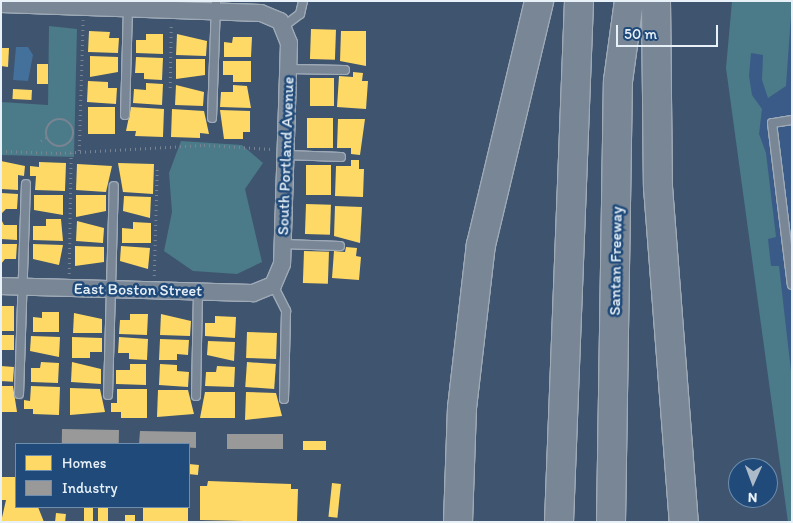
<!DOCTYPE html>
<html>
<head>
<meta charset="utf-8">
<style>
	body { margin:0 }
	#map { position:relative; width:793px; height:523px; overflow:hidden; background:#3f546e; font-family:Itim,sans-serif }
	div>[style] { position:absolute }
	[style*='--x'] { left:calc(var(--x)*1px); top:calc(var(--y)*1px); width:calc(var(--w)*1px); rotate:calc(var(--a)*1deg) }
	.built>* { inset:0; background:#3a5b88 }
	.green>* { inset:0; background:#4b7a89 }
	.water>* { inset:0; background:#44709c }
	.homes>* { inset:0; background:#ffd966; transform-origin:0 0 }
	.industry>* { inset:0; background:#999; transform-origin:0 0 }
	.path>* { height:2.5px; margin-top:-1.25px; transform-origin:0; background:repeating-linear-gradient(90deg,#798492 0 1px,transparent 0 5px) }
	.path>.ring { margin:-1.25px; padding:0; box-sizing:content-box; background:none; border:2.5px solid #798492; border-radius:50% }
	.roads { filter:drop-shadow(1px 0 #9faab7) drop-shadow(-1px 0 #9faab7) drop-shadow(0 1px #9faab7) drop-shadow(0 -1px #9faab7) }
	.lane>* { height:8px; margin:-4px; padding:0 4px; transform-origin:4px; border-radius:4px; background:#798695 }
	.street>* { height:16px; margin:-8px; padding:0 8px; transform-origin:8px; border-radius:8px; background:#798695 }
	.highway>* { height:28px; margin:-14px; padding:0 14px; transform-origin:14px; border-radius:14px; background:#798695 }
	span { translate:-50% -50%; white-space:nowrap; text-align:center; line-height:1.15; -webkit-text-stroke:5px #1f4a7a; paint-order:stroke }
	.street-label { font-size:16px; color:#e8f1f8 }
	.frame { position:absolute; inset:0; border:2px solid #e8f1f8; pointer-events:none }
	.legend { position:absolute; left:15px; top:443px; width:175px; height:65px; box-sizing:border-box; background:#1f4a7a; border:1px solid #6f8dac; margin:0; padding:6px 9px; list-style:none; font-size:15px; color:#e8f1f8 }
	.legend li { display:flex; align-items:center; gap:10px; height:25px }
	.legend b { width:25px; border:1px solid #6f8dac }
	.north { position:absolute; left:728px; top:458px; width:50px; height:50px; box-sizing:border-box; background:#1f4a7a; border:1px solid #6f8dac; border-radius:50%; rotate:182deg; font-size:14px; font-weight:700; line-height:20px; text-align:center; color:#e8f1f8 }
	.north::after { content:''; display:block; margin:auto; width:18px; height:22px; background:#adbac8; clip-path:polygon(50% 0,100% 100%,50% 72%,0 100%) }
	.scale { position:absolute; left:616px; top:25px; width:102px; height:22px; box-sizing:border-box; border:2px solid #e8f1f8; border-top:0; padding-left:6px; font-size:15px; line-height:18px; white-space:nowrap; color:#e8f1f8; -webkit-text-stroke:4px #1f4a7a; paint-order:stroke }
</style>
</head>
<body>
<div id="map">
	<div class="built">
		<i style="clip-path:polygon(792px 1px,792px 522px,788px 522px,726px 68px)"></i>
	</div>
	<div class="green">
		<i style="clip-path:polygon(732px 1px,792px 1px,786px 86px,768px 98px,762px 80px,763px 55px,751px 53px,749px 76px,752px 95px,762px 109px,759px 134px,766px 153px,776px 237px,768px 239px,771px 266px,779px 266px,792px 380px,792px 522px,788px 522px,726px 68px)"></i>
		<i style="clip-path:polygon(49px 26px,77px 29px,74px 157px,1px 155px,1px 102px,48px 105px)"></i>
		<i style="clip-path:polygon(181px 141px,242px 145px,263px 163px,245px 189px,262px 262px,237px 274px,193px 271px,164px 251px,172px 212px,169px 173px)"></i>
	</div>
	<div class="water">
		<i style="clip-path:polygon(16px 47px,28px 47px,33px 55px,28px 81px,13px 80px)"></i>
	</div>
	<div class="homes">
		<i style="left:311px;top:29px;width:25px;height:30px;rotate:2deg"></i>
		<i style="clip-path:polygon(89px 31px,110px 32px,109px 38px,119px 38px,118px 53px,88px 52px)"></i>
		<i style="clip-path:polygon(341px 31px,366px 31px,366px 66px,340px 61px)"></i>
		<i style="clip-path:polygon(146px 34px,163px 34px,163px 54px,136px 53px,136px 40px,146px 40px)"></i>
		<i style="clip-path:polygon(177px 34px,207px 41px,206px 56px,176px 55px)"></i>
		<i style="clip-path:polygon(233px 37px,252px 37px,251px 57px,224px 57px,224px 42px,232px 43px)"></i>
		<i style="clip-path:polygon(1px 48px,9px 48px,8px 67px,1px 66px)"></i>
		<i style="clip-path:polygon(90px 56px,118px 57px,118px 72px,90px 77px)"></i>
		<i style="clip-path:polygon(136px 57px,163px 58px,162px 80px,144px 79px,144px 73px,135px 73px)"></i>
		<i style="clip-path:polygon(176px 59px,205px 59px,205px 75px,176px 79px)"></i>
		<i style="clip-path:polygon(223px 61px,251px 61px,251px 82px,233px 82px,233px 75px,223px 75px)"></i>
		<i style="left:37px;top:64px;width:11px;height:20px"></i>
		<i style="clip-path:polygon(353px 72px,363px 73px,362px 81px,368px 81px,366px 109px,337px 107px,339px 76px,353px 77px)"></i>
		<i style="left:310px;top:78px;width:24px;height:28px"></i>
		<i style="clip-path:polygon(88px 81px,108px 82px,108px 88px,117px 88px,116px 104px,87px 102px)"></i>
		<i style="clip-path:polygon(146px 83px,163px 84px,162px 105px,133px 103px,134px 89px,146px 90px)"></i>
		<i style="clip-path:polygon(176px 85px,204px 92px,203px 106px,175px 105px)"></i>
		<i style="clip-path:polygon(233px 85px,247px 86px,251px 108px,220px 107px,221px 92px,233px 92px)"></i>
		<i style="left:13px;top:89px;width:19px;height:10px;rotate:3deg"></i>
		<i style="left:88px;top:107px;width:27px;height:27px"></i>
		<i style="clip-path:polygon(131px 107px,164px 109px,163px 137px,135px 136px,136px 131px,126px 131px)"></i>
		<i style="clip-path:polygon(172px 109px,204px 111px,209px 134px,200px 133px,200px 138px,171px 137px)"></i>
		<i style="clip-path:polygon(220px 110px,250px 111px,250px 132px,243px 132px,243px 139px,224px 139px)"></i>
		<i style="left:307px;top:118px;width:26px;height:30px"></i>
		<i style="clip-path:polygon(338px 119px,365px 119px,360px 155px,351px 154px,351px 148px,337px 148px)"></i>
		<i style="clip-path:polygon(351px 160px,359px 160px,359px 169px,364px 169px,363px 197px,335px 196px,336px 166px,351px 166px)"></i>
		<i style="clip-path:polygon(1px 161px,25px 166px,24px 176px,18px 175px,18px 190px,1px 189px)"></i>
		<i style="clip-path:polygon(39px 162px,66px 163px,65px 191px,35px 190px,36px 176px,30px 176px,30px 166px,39px 167px)"></i>
		<i style="clip-path:polygon(118px 163px,154px 164px,153px 194px,123px 192px)"></i>
		<i style="clip-path:polygon(77px 164px,112px 166px,106px 192px,76px 190px)"></i>
		<i style="left:306px;top:165px;width:25px;height:30px"></i>
		<i style="clip-path:polygon(1px 193px,18px 194px,17px 209px,6px 209px,1px 214px)"></i>
		<i style="clip-path:polygon(34px 195px,63px 195px,63px 215px,34px 210px)"></i>
		<i style="clip-path:polygon(76px 195px,106px 195px,106px 211px,76px 217px)"></i>
		<i style="clip-path:polygon(124px 196px,151px 197px,150px 218px,123px 211px)"></i>
		<i style="left:306px;top:204px;width:25px;height:30px;rotate:2deg"></i>
		<i style="clip-path:polygon(335px 206px,362px 207px,360px 243px,334px 236px)"></i>
		<i style="clip-path:polygon(1px 219px,4px 225px,17px 225px,17px 240px,1px 239px)"></i>
		<i style="clip-path:polygon(46px 219px,61px 219px,63px 241px,33px 240px,33px 226px,46px 226px)"></i>
		<i style="clip-path:polygon(77px 221px,104px 228px,103px 243px,76px 241px)"></i>
		<i style="clip-path:polygon(133px 222px,151px 223px,151px 243px,122px 243px,122px 228px,133px 229px)"></i>
		<i style="clip-path:polygon(1px 244px,17px 244px,16px 259px,5px 259px,1px 264px)"></i>
		<i style="clip-path:polygon(33px 244px,63px 245px,59px 265px,33px 259px)"></i>
		<i style="clip-path:polygon(75px 246px,104px 247px,104px 262px,75px 266px)"></i>
		<i style="clip-path:polygon(121px 246px,150px 248px,148px 269px,120px 261px)"></i>
		<i style="clip-path:polygon(346px 247px,357px 248px,356px 256px,361px 257px,359px 280px,332px 278px,334px 251px,345px 252px)"></i>
		<i style="left:304px;top:251px;width:25px;height:32px;rotate:2deg"></i>
		<i style="left:1px;top:306px;width:13px;height:25px"></i>
		<i style="clip-path:polygon(42px 312px,59px 312px,59px 332px,33px 332px,33px 317px,42px 318px)"></i>
		<i style="clip-path:polygon(74px 313px,102px 319px,102px 333px,73px 333px)"></i>
		<i style="clip-path:polygon(130px 314px,148px 314px,147px 335px,119px 334px,120px 320px,130px 320px)"></i>
		<i style="clip-path:polygon(161px 314px,191px 321px,190px 336px,160px 335px)"></i>
		<i style="clip-path:polygon(215px 316px,236px 317px,235px 338px,205px 336px,205px 323px,215px 323px)"></i>
		<i style="left:247px;top:332px;width:30px;height:26px;rotate:2deg"></i>
		<i style="left:1px;top:335px;width:13px;height:15px"></i>
		<i style="clip-path:polygon(31px 336px,60px 337px,59px 357px,30px 351px)"></i>
		<i style="clip-path:polygon(72px 337px,102px 338px,102px 352px,90px 352px,90px 358px,72px 358px)"></i>
		<i style="clip-path:polygon(119px 337px,148px 339px,147px 360px,129px 359px,129px 353px,118px 353px)"></i>
		<i style="clip-path:polygon(160px 339px,189px 340px,188px 355px,177px 354px,177px 360px,159px 360px)"></i>
		<i style="clip-path:polygon(208px 341px,235px 342px,234px 361px,207px 355px)"></i>
		<i style="clip-path:polygon(41px 362px,59px 363px,58px 383px,31px 382px,31px 368px,40px 368px)"></i>
		<i style="clip-path:polygon(72px 362px,101px 369px,101px 384px,71px 382px)"></i>
		<i style="left:247px;top:362px;width:29px;height:25px;rotate:4deg"></i>
		<i style="clip-path:polygon(130px 364px,146px 364px,146px 385px,116px 384px,116px 370px,130px 370px)"></i>
		<i style="clip-path:polygon(160px 364px,177px 365px,177px 371px,189px 372px,188px 387px,159px 385px)"></i>
		<i style="left:1px;top:366px;width:13px;height:15px;rotate:4deg"></i>
		<i style="clip-path:polygon(217px 366px,235px 367px,234px 387px,205px 386px,206px 372px,216px 372px)"></i>
		<i style="clip-path:polygon(1px 386px,13px 386px,17px 412px,1px 412px)"></i>
		<i style="clip-path:polygon(31px 386px,60px 387px,59px 415px,33px 414px,33px 409px,24px 409px,24px 400px,30px 401px)"></i>
		<i style="clip-path:polygon(70px 388px,100px 389px,105px 412px,70px 415px)"></i>
		<i style="clip-path:polygon(117px 389px,147px 389px,147px 418px,121px 418px,121px 412px,111px 412px,111px 403px,117px 403px)"></i>
		<i style="clip-path:polygon(158px 390px,188px 390px,194px 414px,157px 417px)"></i>
		<i style="clip-path:polygon(205px 392px,235px 392px,235px 418px,200px 418px)"></i>
		<i style="clip-path:polygon(246px 392px,276px 393px,282px 416px,245px 420px)"></i>
		<i style="left:303px;top:441px;width:23px;height:9px"></i>
		<i style="left:189px;top:464px;width:10px;height:10px;rotate:6deg"></i>
		<i style="clip-path:polygon(1px 477px,16px 477px,16px 507px,38px 507px,44px 522px,1px 522px,6px 500px,1px 500px)"></i>
		<i style="clip-path:polygon(208px 481px,291px 484px,291px 489px,298px 489px,297px 522px,200px 520px,200px 486px,207px 486px)"></i>
		<i style="left:332px;top:483px;width:9px;height:34px;rotate:6deg"></i>
		<i style="left:84px;top:507px;width:9px;height:15px"></i>
		<i style="left:98px;top:507px;width:10px;height:15px"></i>
		<i style="left:143px;top:507px;width:45px;height:15px"></i>
		<i style="left:56px;top:513px;width:10px;height:9px;rotate:6deg"></i>
		<i style="left:125px;top:515px;width:10px;height:7px"></i>
	</div>
	<div class="industry">
		<i style="left:62px;top:429px;width:57px;height:15px;rotate:1deg"></i>
		<i style="clip-path:polygon(140px 431px,196px 432px,196px 448px,139px 444px)"></i>
		<i style="left:227px;top:434px;width:56px;height:15px"></i>
	</div>
	<div class="path">
		<i style="--x:170;--y:88;--w:64;--a:-89.1"></i>
		<i class="ring" style="left:46px;top:119px;width:25.5px;height:25.5px"></i>
		<i style="--x:41;--y:141;--w:7;--a:-34"></i>
		<i style="--x:1;--y:151;--w:59;--a:1.9"></i>
		<i style="--x:60;--y:153;--w:144;--a:-3.2"></i>
		<i style="--x:204;--y:145;--w:68;--a:3.4"></i>
		<i style="--x:79;--y:151;--w:131;--a:-88.3"></i>
		<i style="--x:69;--y:274;--w:122;--a:-89.1"></i>
		<i style="--x:154;--y:276;--w:110;--a:-88.4"></i>
	</div>
	<div class="roads">
		<div class="lane">
			<i style="--x:284;--y:26;--w:20;--a:-37"></i>
			<i style="--x:300;--y:14;--w:13;--a:-77"></i>
			<i style="--x:288;--y:69;--w:57;--a:1"></i>
			<i style="--x:125;--y:115;--w:107;--a:-88.4"></i>
			<i style="--x:212;--y:118;--w:117;--a:-88"></i>
			<i style="--x:792;--y:120;--w:20;--a:171"></i>
			<i style="--x:772;--y:123;--w:163;--a:83"></i>
			<i style="--x:286;--y:155;--w:55;--a:2.1"></i>
			<i style="--x:283;--y:244;--w:57;--a:2"></i>
			<i style="--x:273;--y:285;--w:29;--a:63"></i>
			<i style="--x:286;--y:311;--w:88;--a:91.3"></i>
			<i style="--x:19;--y:394;--w:210;--a:-88.1"></i>
			<i style="--x:108;--y:395;--w:209;--a:-88.4"></i>
			<i style="--x:196;--y:396;--w:105;--a:-88.9"></i>
		</div>
		<div class="street">
			<i style="--x:1;--y:4;--w:260;--a:2"></i>
			<i style="--x:261;--y:13;--w:21;--a:23"></i>
			<i style="--x:280;--y:21;--w:24;--a:68"></i>
			<i style="--x:289;--y:43;--w:221;--a:91.8"></i>
			<i style="--x:282;--y:264;--w:23;--a:113"></i>
			<i style="--x:273;--y:285;--w:22;--a:158"></i>
			<i style="--x:253;--y:293;--w:252;--a:-178.4"></i>
		</div>
		<div class="highway">
			<i style="--x:656;--y:1;--w:186;--a:89.4"></i>
			<i style="--x:658;--y:187;--w:336;--a:85.6"></i>
			<i style="--x:458;--y:522;--w:114;--a:-88"></i>
			<i style="--x:462;--y:408;--w:164;--a:-83.4"></i>
			<i style="--x:481;--y:245;--w:251;--a:-76.6"></i>
			<i style="--x:559;--y:522;--w:521;--a:-87.8"></i>
			<i style="--x:611;--y:522;--w:441;--a:-89.1"></i>
			<i style="--x:618;--y:81;--w:81;--a:-82.2"></i>
		</div>
	</div>
	<div class="street-label">
		<span style="left:286px;top:156px;rotate:-88deg">South Portland Avenue</span>
		<span style="left:616px;top:261px;rotate:-89deg">Santan Freeway</span>
		<span style="left:138px;top:290px;rotate:1deg">East Boston Street</span>
	</div>
	<div class="frame"></div>
	<ul class="legend">
	<li><b style="height:14px;background:#ffd966"></b>Homes</li>
	<li><b style="height:14px;background:#999"></b>Industry</li>
	</ul>
	<div class="north">N</div>
	<div class="scale">50 m</div>
</div>
</body>
</html>
